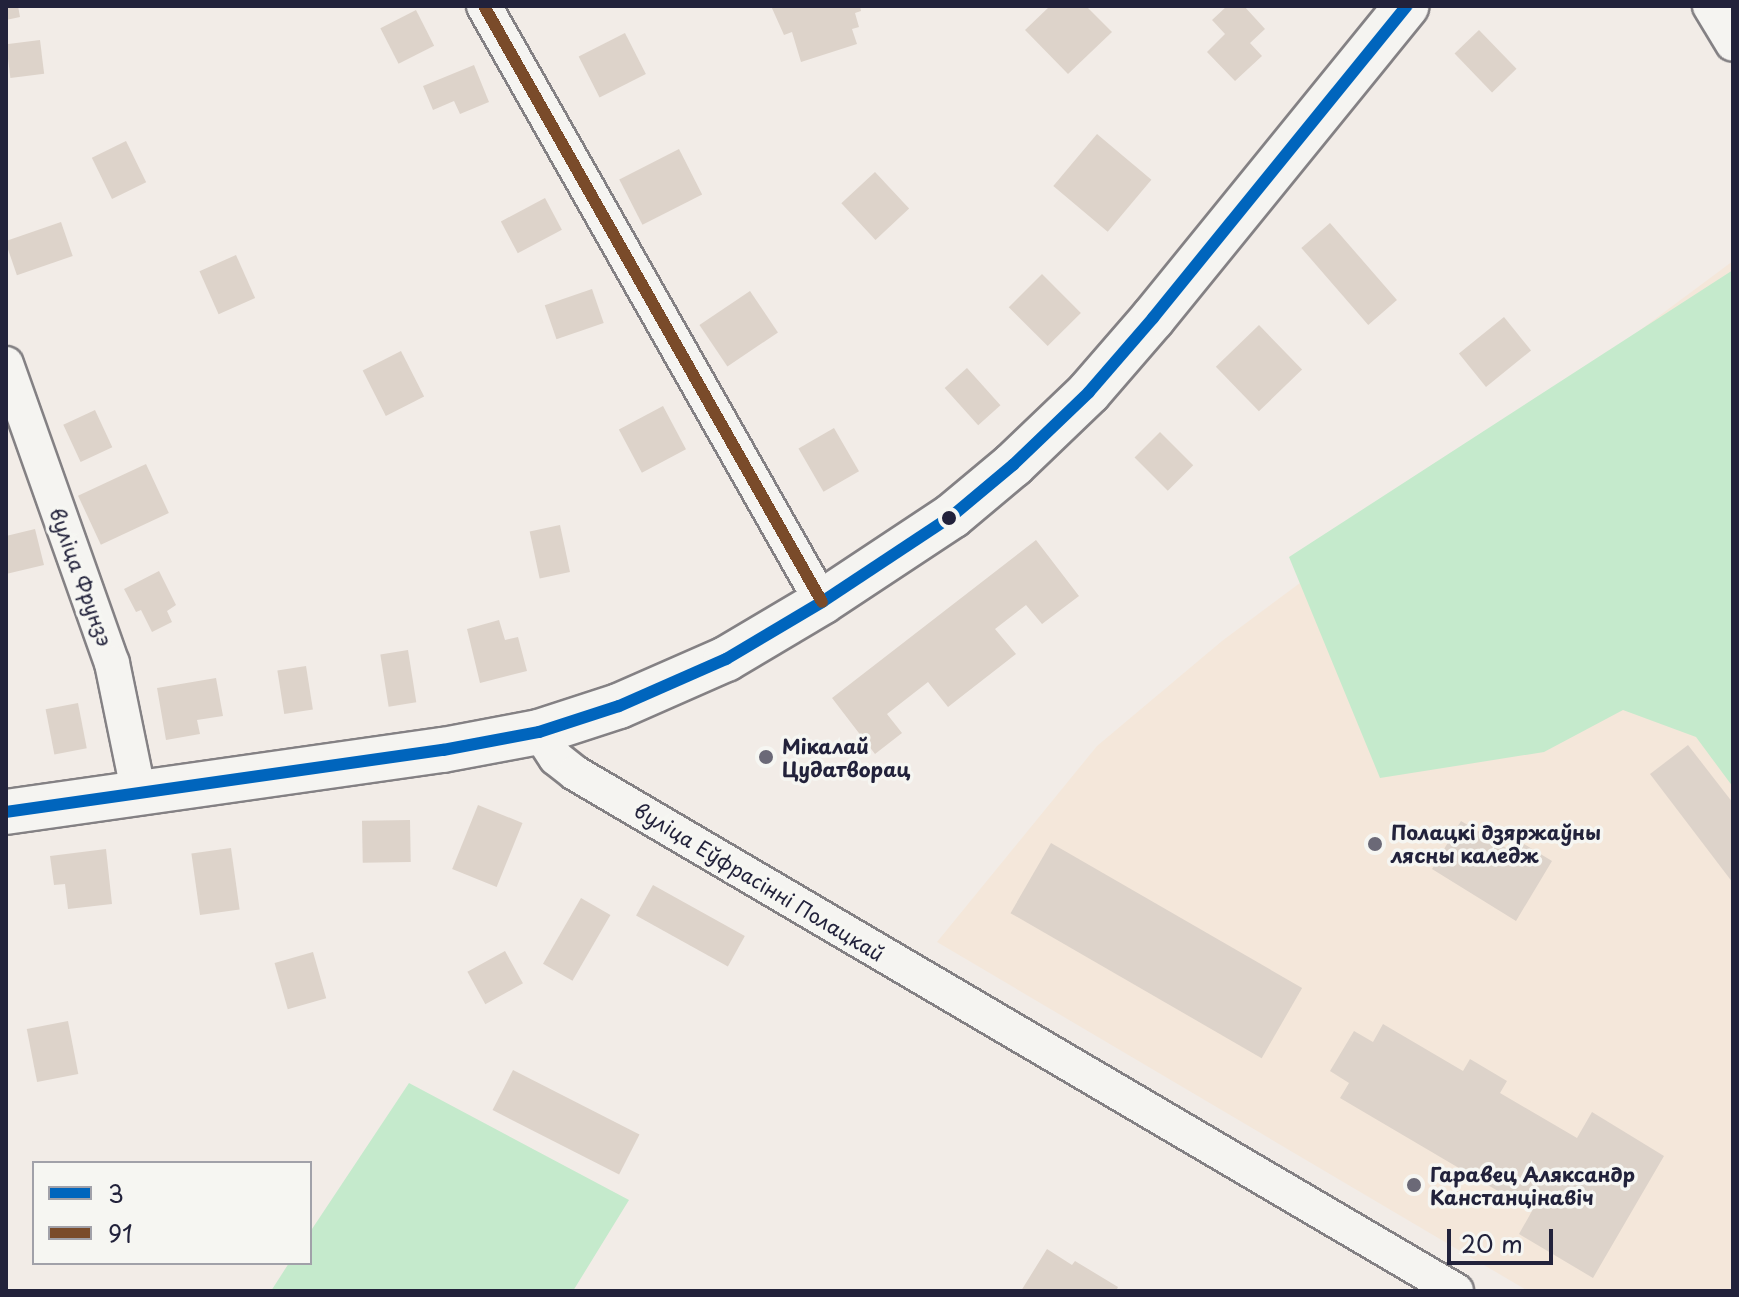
<!DOCTYPE html>
<html>
<head>
<meta charset="utf-8">
<style>
	body { margin:0 }
	#map { position:relative; width:1739px; height:1297px; overflow:hidden; background:#f2ece7; font-family:"Playpen Sans",sans-serif }
	div>[style] { position:absolute }
	[style*='--x'] { left:calc(var(--x)*1px); top:calc(var(--y)*1px); width:calc(var(--w)*1px); rotate:calc(var(--a)*1deg) }
	.built>* { inset:0; background:#f4e7da }
	.green>* { inset:0; background:#c5eacc }
	.building>* { inset:0; background:#ddd3ca; transform-origin:0 0 }
	.roads { filter:drop-shadow(2px 0 #848184) drop-shadow(-2px 0 #848184) drop-shadow(0 2px #848184) drop-shadow(0 -2px #848184) }
	.minor>* { height:34px; margin:-17px; padding:0 17px; transform-origin:17px; border-radius:17px; background:#f5f4f1 }
	.secondary>* { height:44px; margin:-22px; padding:0 22px; transform-origin:22px; border-radius:22px; background:#f5f4f1 }
	.bus-1>* { height:12px; margin:-6px; padding:0 6px; transform-origin:6px; border-radius:6px; background:#0065bd }
	.bus-2>* { height:12px; margin:-6px; padding:0 6px; transform-origin:6px; border-radius:6px; background:#7a4b2a }
	.dots>* { width:22px; height:22px; translate:-50% -50%; box-sizing:border-box; border:4px solid #f6f6f2; border-radius:50% }
	span { translate:-50% -50%; white-space:nowrap; text-align:center; line-height:1.15; -webkit-text-stroke:7px #f6f6f2; paint-order:stroke }
	.street-label { font-size:20px; color:#22223b }
	.poi-label { font-size:20px; color:#22223b; font-weight:700 }
	.left { translate:0 -50%; text-align:left }
	.frame { position:absolute; inset:0; border:8px solid #22223b; pointer-events:none }
	.legend { position:absolute; left:32px; top:1161px; width:280px; height:104px; box-sizing:border-box; background:#f6f6f2; border:2px solid #a1a1a9; margin:0; padding:10px 14px; list-style:none; font-size:24px; color:#22223b }
	.legend li { display:flex; align-items:center; gap:16px; height:40px }
	.legend b { width:40px; border:2px solid #a1a1a9 }
	.scale { position:absolute; left:1447px; top:1229px; width:106px; height:36px; box-sizing:border-box; border:4px solid #22223b; border-top:0; padding-left:10px; font-size:24px; line-height:28px; white-space:nowrap; color:#22223b; -webkit-text-stroke:6px #f6f6f2; paint-order:stroke }
</style>
</head>
<body>
<div id="map">
	<div class="built">
		<i style="clip-path:polygon(1733px 261px,1733px 1291px,1528px 1291px,937px 942px,1097px 746px,1222px 641px)"></i>
	</div>
	<div class="green">
		<i style="clip-path:polygon(1733px 270px,1733px 787px,1696px 737px,1623px 710px,1544px 752px,1380px 778px,1289px 557px)"></i>
		<i style="clip-path:polygon(409px 1083px,629px 1200px,573px 1291px,271px 1291px,289px 1263px,310px 1263px,310px 1232px)"></i>
	</div>
	<div class="building">
		<i style="clip-path:polygon(6px 6px,18px 6px,20px 17px,6px 20px)"></i>
		<i style="clip-path:polygon(771px 6px,860px 6px,861px 11px,855px 13px,859px 27px,852px 29px,857px 44px,801px 62px,792px 32px,784px 35px)"></i>
		<i style="clip-path:polygon(1050px 6px,1086px 6px,1112px 32px,1068px 74px,1025px 30px)"></i>
		<i style="clip-path:polygon(1227px 6px,1244px 6px,1265px 29px,1250px 43px,1262px 56px,1235px 81px,1207px 52px,1225px 34px,1212px 20px)"></i>
		<i style="left:416px;top:10px;width:40px;height:40px;rotate:63deg"></i>
		<i style="left:1479px;top:30px;width:54px;height:34px;rotate:46deg"></i>
		<i style="left:625px;top:33px;width:46px;height:52px;rotate:63deg"></i>
		<i style="left:40px;top:40px;width:34px;height:34px;rotate:83deg"></i>
		<i style="clip-path:polygon(474px 65px,489px 102px,460px 114px,454px 101px,433px 110px,423px 86px)"></i>
		<i style="left:1097px;top:134px;width:71px;height:68px;rotate:40deg"></i>
		<i style="left:126px;top:141px;width:46px;height:38px;rotate:64deg"></i>
		<i style="left:679px;top:149px;width:51px;height:67px;rotate:63deg"></i>
		<i style="left:875px;top:172px;width:50px;height:46px;rotate:47deg"></i>
		<i style="left:545px;top:198px;width:36px;height:50px;rotate:62deg"></i>
		<i style="left:61px;top:222px;width:36px;height:59px;rotate:71deg"></i>
		<i style="left:1330px;top:223px;width:102px;height:38px;rotate:49deg"></i>
		<i style="left:236px;top:255px;width:47px;height:40px;rotate:66deg"></i>
		<i style="left:1042px;top:274px;width:55px;height:47px;rotate:45deg"></i>
		<i style="left:592px;top:289px;width:36px;height:50px;rotate:71deg"></i>
		<i style="left:750px;top:291px;width:50px;height:61px;rotate:56deg"></i>
		<i style="left:1504px;top:317px;width:43px;height:58px;rotate:51deg"></i>
		<i style="left:1259px;top:325px;width:62px;height:60px;rotate:46deg"></i>
		<i style="left:401px;top:351px;width:51px;height:43px;rotate:63deg"></i>
		<i style="left:967px;top:368px;width:50px;height:30px;rotate:48deg"></i>
		<i style="left:663px;top:406px;width:49px;height:50px;rotate:62deg"></i>
		<i style="left:95px;top:410px;width:41px;height:35px;rotate:65deg"></i>
		<i style="left:834px;top:428px;width:50px;height:41px;rotate:60deg"></i>
		<i style="left:1160px;top:432px;width:47px;height:36px;rotate:45deg"></i>
		<i style="left:146px;top:464px;width:54px;height:75px;rotate:65deg"></i>
		<i style="left:560px;top:525px;width:48px;height:31px;rotate:78deg"></i>
		<i style="clip-path:polygon(35px 529px,44px 565px,6px 574px,6px 536px)"></i>
		<i style="clip-path:polygon(1036px 540px,1079px 596px,1042px 624px,1026px 605px,995px 629px,1016px 654px,948px 707px,928px 682px,887px 714px,902px 733px,875px 754px,832px 698px)"></i>
		<i style="clip-path:polygon(159px 571px,176px 605px,167px 611px,172px 622px,152px 632px,141px 610px,136px 612px,124px 589px)"></i>
		<i style="clip-path:polygon(499px 620px,505px 640px,518px 637px,527px 671px,480px 683px,467px 629px)"></i>
		<i style="left:408px;top:650px;width:53px;height:28px;rotate:81deg"></i>
		<i style="left:306px;top:666px;width:44px;height:29px;rotate:81deg"></i>
		<i style="clip-path:polygon(216px 678px,223px 716px,197px 720px,200px 734px,166px 740px,157px 688px)"></i>
		<i style="left:78px;top:703px;width:46px;height:33px;rotate:79deg"></i>
		<i style="clip-path:polygon(1688px 745px,1733px 803px,1733px 883px,1650px 774px)"></i>
		<i style="left:478px;top:805px;width:48px;height:69px;rotate:22deg"></i>
		<i style="left:410px;top:820px;width:42px;height:48px;rotate:89deg"></i>
		<i style="clip-path:polygon(1461px 821px,1518px 855px,1524px 844px,1552px 861px,1516px 921px,1432px 869px)"></i>
		<i style="left:1051px;top:843px;width:290px;height:81px;rotate:30deg"></i>
		<i style="left:231px;top:848px;width:62px;height:40px;rotate:82deg"></i>
		<i style="clip-path:polygon(106px 849px,112px 904px,68px 909px,65px 884px,54px 885px,50px 856px)"></i>
		<i style="left:653px;top:885px;width:105px;height:35px;rotate:29deg"></i>
		<i style="left:581px;top:898px;width:34px;height:76px;rotate:30deg"></i>
		<i style="left:505px;top:951px;width:37px;height:43px;rotate:61deg"></i>
		<i style="left:313px;top:952px;width:48px;height:40px;rotate:74deg"></i>
		<i style="left:68px;top:1021px;width:54px;height:42px;rotate:79deg"></i>
		<i style="clip-path:polygon(1383px 1024px,1463px 1071px,1470px 1059px,1507px 1081px,1500px 1093px,1577px 1138px,1592px 1112px,1664px 1156px,1593px 1278px,1519px 1234px,1532px 1211px,1340px 1098px,1349px 1083px,1330px 1071px,1354px 1031px,1373px 1042px)"></i>
		<i style="left:513px;top:1070px;width:142px;height:45px;rotate:27deg"></i>
		<i style="clip-path:polygon(1047px 1249px,1072px 1265px,1075px 1261px,1118px 1287px,1116px 1291px,1021px 1291px)"></i>
	</div>
	<div class="roads">
		<div class="minor">
			<i style="--x:484;--y:6;--w:685;--a:60.44"></i>
			<i style="--x:1710;--y:6;--w:44;--a:58.8"></i>
			<i style="--x:6;--y:364;--w:317;--a:70.5"></i>
			<i style="--x:112;--y:663;--w:134;--a:78.4"></i>
			<i style="--x:539;--y:732;--w:31;--a:57"></i>
			<i style="--x:556;--y:758;--w:24;--a:38"></i>
			<i style="--x:575;--y:773;--w:1022;--a:30.45"></i>
		</div>
		<div class="secondary">
			<i style="--x:6;--y:812;--w:441;--a:-8.1"></i>
			<i style="--x:443;--y:750;--w:98;--a:-10.6"></i>
			<i style="--x:539;--y:732;--w:84;--a:-18"></i>
			<i style="--x:619;--y:706;--w:117;--a:-23.7"></i>
			<i style="--x:726;--y:659;--w:112;--a:-30.7"></i>
			<i style="--x:822;--y:602;--w:156;--a:-33.5"></i>
			<i style="--x:952;--y:516;--w:80;--a:-39.9"></i>
			<i style="--x:1013;--y:465;--w:105;--a:-43.8"></i>
			<i style="--x:1089;--y:392;--w:98;--a:-49.1"></i>
			<i style="--x:1153;--y:318;--w:402;--a:-50.9"></i>
		</div>
	</div>
	<div class="bus-1">
		<i style="--x:6;--y:812;--w:441;--a:-8.1"></i>
		<i style="--x:443;--y:750;--w:98;--a:-10.6"></i>
		<i style="--x:539;--y:732;--w:84;--a:-18"></i>
		<i style="--x:619;--y:706;--w:117;--a:-23.7"></i>
		<i style="--x:726;--y:659;--w:112;--a:-30.7"></i>
		<i style="--x:822;--y:602;--w:156;--a:-33.5"></i>
		<i style="--x:952;--y:516;--w:80;--a:-39.9"></i>
		<i style="--x:1013;--y:465;--w:105;--a:-43.8"></i>
		<i style="--x:1089;--y:392;--w:98;--a:-49.1"></i>
		<i style="--x:1153;--y:318;--w:402;--a:-50.9"></i>
	</div>
	<div class="bus-2">
		<i style="--x:484;--y:6;--w:685;--a:60.44"></i>
	</div>
	<div class="dots">
		<i style="left:949px;top:518px;background:#22223b"></i>
		<i style="left:766px;top:757px;background:#6b6977"></i>
		<i style="left:1375px;top:844px;background:#6b6977"></i>
		<i style="left:1414px;top:1185px;background:#6b6977"></i>
	</div>
	<div class="street-label">
		<span style="left:81px;top:577px;rotate:70deg">вуліца Фрунзэ</span>
		<span style="left:759px;top:882px;rotate:31deg">вуліца Еўфрасінні Полацкай</span>
	</div>
	<div class="poi-label">
		<span class="left" style="left:782px;top:758px">Мікалай<br>Цудатворац</span>
		<span class="left" style="left:1391px;top:844px">Полацкі дзяржаўны<br>лясны каледж</span>
		<span class="left" style="left:1430px;top:1186px">Гаравец Аляксандр<br>Канстанцінавіч</span>
	</div>
	<div class="frame"></div>
	<ul class="legend">
	<li><b style="height:10px;background:#0065bd"></b>3</li>
	<li><b style="height:10px;background:#7a4b2a"></b>91</li>
	</ul>
	<div class="scale">20 m</div>
</div>
</body>
</html>
